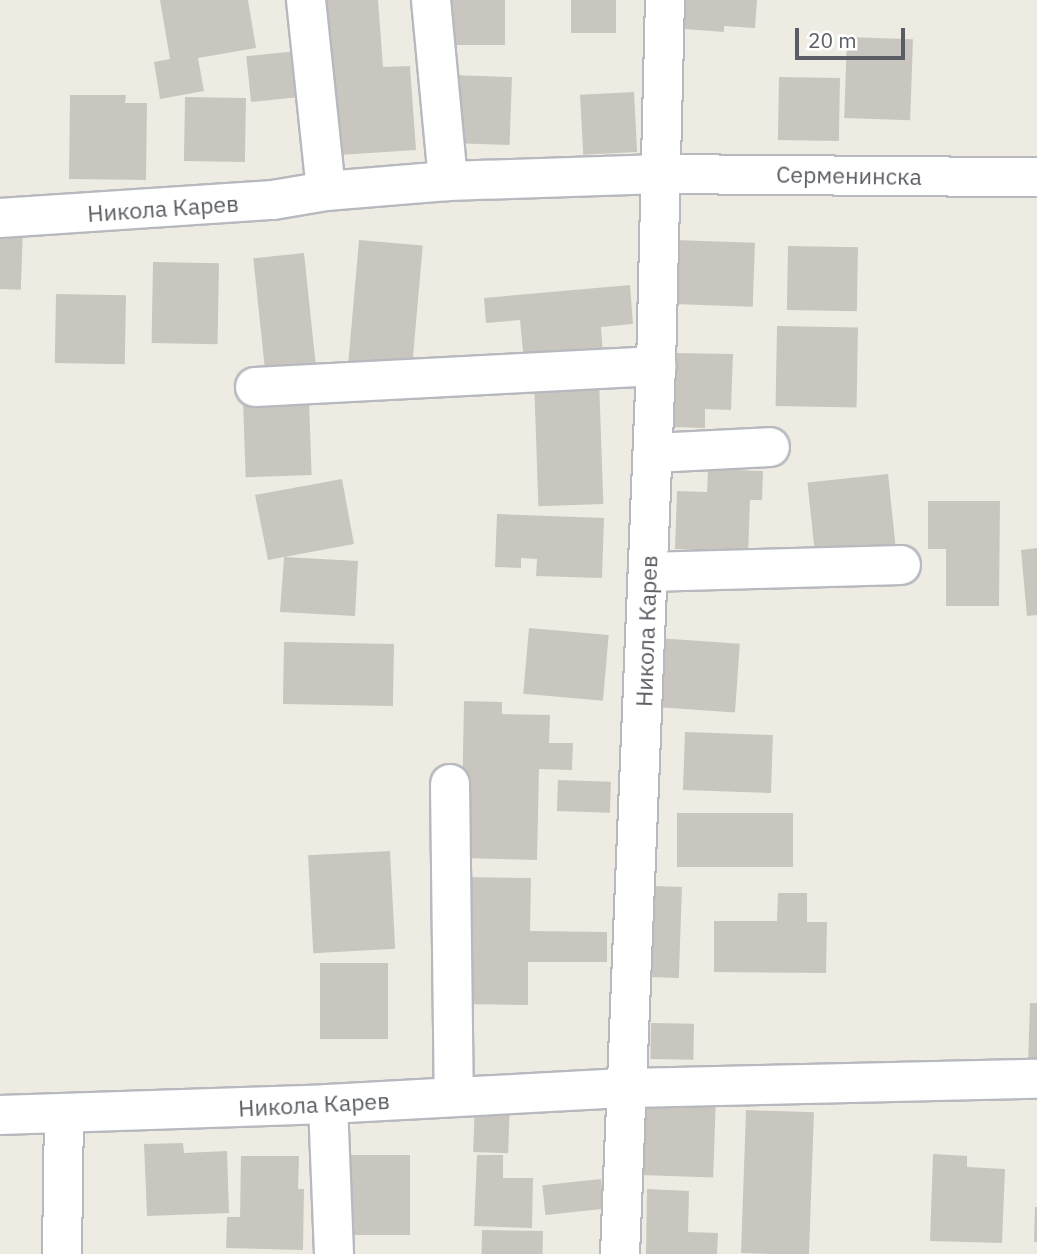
<!DOCTYPE html>
<html>
<head>
<meta charset="utf-8">
<style>
	body { margin:0 }
	#map { position:relative; width:1037px; height:1254px; overflow:hidden; background:#eeece2; font-family:"IBM Plex Sans",sans-serif }
	div>[style] { position:absolute }
	[style*='--x'] { left:calc(var(--x)*1px); top:calc(var(--y)*1px); width:calc(var(--w)*1px); rotate:calc(var(--a)*1deg) }
	.building>* { inset:0; background:#c9c6bf; transform-origin:0 0 }
	.roads { filter:drop-shadow(2px 0 #b7b9bf) drop-shadow(-2px 0 #b7b9bf) drop-shadow(0 2px #b7b9bf) drop-shadow(0 -2px #b7b9bf) }
	.minor>* { height:38px; margin:-19px; padding:0 19px; transform-origin:19px; border-radius:19px; background:#fff }
	span { translate:-50% -50%; white-space:nowrap; text-align:center; line-height:1.15; -webkit-text-stroke:5px #fff; paint-order:stroke }
	.street-label { font-size:23px; color:#5a5d63 }
	.scale { position:absolute; left:795px; top:28px; width:110px; height:32px; box-sizing:border-box; border:4px solid #5a5d63; border-top:0; padding-left:9px; font-size:21px; line-height:24px; white-space:nowrap; color:#5a5d63; -webkit-text-stroke:5px #fff; paint-order:stroke }
</style>
</head>
<body>
<div id="map">
	<div class="building">
		<i style="clip-path:polygon(160px 0,248px 0,256px 48px,198px 58px,204px 91px,160px 99px,154px 62px,170px 59px)"></i>
		<i style="clip-path:polygon(315px 0,378px 0,383px 67px,410px 66px,416px 150px,339px 155px,334px 82px,321px 83px)"></i>
		<i style="left:443px;top:0;width:62px;height:45px"></i>
		<i style="left:571px;top:0;width:45px;height:33px"></i>
		<i style="clip-path:polygon(686px 0,757px 0,755px 28px,724px 26px,724px 32px,684px 29px)"></i>
		<i style="left:847px;top:37px;width:66px;height:81px;rotate:2deg"></i>
		<i style="left:297px;top:51px;width:46px;height:51px;rotate:84deg"></i>
		<i style="left:453px;top:75px;width:59px;height:68px;rotate:2deg"></i>
		<i style="left:779px;top:77px;width:61px;height:63px;rotate:1deg"></i>
		<i style="left:634px;top:92px;width:60px;height:54px;rotate:87deg"></i>
		<i style="clip-path:polygon(70px 95px,126px 95px,125px 103px,147px 103px,146px 180px,69px 179px)"></i>
		<i style="left:185px;top:97px;width:61px;height:64px;rotate:1deg"></i>
		<i style="left:0;top:227px;width:23px;height:62px;rotate:2deg"></i>
		<i style="left:359px;top:240px;width:64px;height:127px;rotate:5deg"></i>
		<i style="left:675px;top:240px;width:80px;height:64px;rotate:2deg"></i>
		<i style="left:788px;top:246px;width:70px;height:64px;rotate:1deg"></i>
		<i style="left:304px;top:253px;width:123px;height:51px;rotate:84deg"></i>
		<i style="left:153px;top:262px;width:66px;height:81px;rotate:1deg"></i>
		<i style="clip-path:polygon(630px 285px,633px 324px,601px 327px,603px 355px,524px 361px,520px 320px,486px 323px,484px 298px)"></i>
		<i style="left:56px;top:294px;width:70px;height:69px;rotate:1deg"></i>
		<i style="left:777px;top:326px;width:81px;height:80px;rotate:1deg"></i>
		<i style="clip-path:polygon(675px 353px,733px 354px,731px 410px,705px 409px,705px 428px,673px 427px)"></i>
		<i style="left:599px;top:379px;width:125px;height:65px;rotate:88deg"></i>
		<i style="left:309px;top:400px;width:75px;height:66px;rotate:88deg"></i>
		<i style="clip-path:polygon(708px 469px,763px 471px,762px 500px,750px 500px,748px 556px,701px 554px,702px 550px,675px 549px,677px 491px,707px 492px)"></i>
		<i style="left:888px;top:474px;width:78px;height:81px;rotate:84deg"></i>
		<i style="clip-path:polygon(342px 479px,354px 544px,284px 557px,358px 561px,355px 616px,280px 612px,284px 557px,268px 560px,255px 495px)"></i>
		<i style="clip-path:polygon(928px 501px,1000px 501px,999px 606px,946px 606px,946px 549px,928px 549px)"></i>
		<i style="clip-path:polygon(497px 514px,604px 518px,602px 578px,536px 576px,537px 559px,521px 558px,521px 568px,495px 567px)"></i>
		<i style="clip-path:polygon(1037px 548px,1037px 615px,1027px 616px,1021px 550px)"></i>
		<i style="left:529px;top:628px;width:80px;height:66px;rotate:5deg"></i>
		<i style="left:657px;top:638px;width:83px;height:69px;rotate:4deg"></i>
		<i style="left:284px;top:642px;width:110px;height:62px;rotate:1deg"></i>
		<i style="clip-path:polygon(464px 701px,502px 702px,502px 714px,550px 715px,549px 743px,573px 743px,572px 770px,539px 769px,537px 860px,461px 858px)"></i>
		<i style="left:685px;top:732px;width:88px;height:58px;rotate:2deg"></i>
		<i style="left:558px;top:780px;width:53px;height:31px;rotate:2deg"></i>
		<i style="left:677px;top:813px;width:116px;height:54px"></i>
		<i style="left:390px;top:851px;width:98px;height:82px;rotate:87deg"></i>
		<i style="clip-path:polygon(464px 877px,531px 878px,530px 931px,607px 932px,607px 962px,528px 962px,528px 1005px,463px 1004px)"></i>
		<i style="left:653px;top:886px;width:29px;height:91px;rotate:2deg"></i>
		<i style="clip-path:polygon(778px 893px,807px 893px,807px 922px,827px 922px,826px 973px,714px 972px,714px 921px,777px 921px)"></i>
		<i style="left:320px;top:963px;width:68px;height:76px"></i>
		<i style="clip-path:polygon(1030px 1003px,1037px 1003px,1037px 1065px,1028px 1065px)"></i>
		<i style="left:651px;top:1023px;width:43px;height:36px;rotate:1deg"></i>
		<i style="left:643px;top:1095px;width:73px;height:80px;rotate:2deg"></i>
		<i style="left:475px;top:1099px;width:35px;height:53px;rotate:2deg"></i>
		<i style="left:746px;top:1110px;width:68px;height:143px;rotate:2deg"></i>
		<i style="clip-path:polygon(183px 1143px,184px 1153px,227px 1151px,229px 1213px,147px 1216px,144px 1144px)"></i>
		<i style="clip-path:polygon(933px 1154px,967px 1156px,967px 1167px,1005px 1169px,1002px 1243px,930px 1241px)"></i>
		<i style="left:334px;top:1155px;width:76px;height:80px"></i>
		<i style="clip-path:polygon(477px 1155px,503px 1155px,503px 1178px,533px 1178px,532px 1228px,474px 1226px)"></i>
		<i style="clip-path:polygon(241px 1156px,299px 1156px,298px 1189px,304px 1189px,303px 1250px,226px 1248px,227px 1217px,240px 1217px)"></i>
		<i style="left:601px;top:1179px;width:30px;height:59px;rotate:84deg"></i>
		<i style="clip-path:polygon(647px 1189px,689px 1191px,688px 1232px,718px 1233px,717px 1254px,646px 1254px)"></i>
		<i style="clip-path:polygon(1035px 1207px,1037px 1207px,1037px 1242px,1034px 1242px)"></i>
		<i style="left:482px;top:1230px;width:61px;height:24px;rotate:1deg"></i>
	</div>
	<div class="roads">
		<div class="minor">
			<i style="--x:306;--y:0;--w:192;--a:84"></i>
			<i style="--x:431;--y:0;--w:182;--a:84.6"></i>
			<i style="--x:0;--y:218;--w:274;--a:-3.8"></i>
			<i style="--x:273;--y:200;--w:54;--a:-9.6"></i>
			<i style="--x:326;--y:191;--w:122;--a:-4.7"></i>
			<i style="--x:448;--y:181;--w:213;--a:-1.9"></i>
			<i style="--x:661;--y:174;--w:376;--a:0.5"></i>
			<i style="--x:255;--y:387;--w:402;--a:-3"></i>
			<i style="--x:653;--y:453;--w:117;--a:-2.9"></i>
			<i style="--x:648;--y:572;--w:253;--a:-1.6"></i>
			<i style="--x:450;--y:784;--w:312;--a:89.3"></i>
			<i style="--x:328;--y:1104;--w:150;--a:87.7"></i>
			<i style="--x:0;--y:1115;--w:328;--a:-1.9"></i>
			<i style="--x:328;--y:1104;--w:300;--a:-3.1"></i>
			<i style="--x:628;--y:1088;--w:409;--a:-1.3"></i>
			<i style="--x:62;--y:1254;--w:139;--a:-89.2"></i>
			<i style="--x:620;--y:1254;--w:889;--a:-87.68"></i>
			<i style="--x:656;--y:366;--w:366;--a:-88.6"></i>
		</div>
	</div>
	<div class="street-label">
		<span style="left:849px;top:175px;rotate:1deg">Серменинска</span>
		<span style="left:163px;top:208px;rotate:-4deg">Никола Карев</span>
		<span style="left:646px;top:631px;rotate:-88deg">Никола Карев</span>
		<span style="left:314px;top:1104px;rotate:-3deg">Никола Карев</span>
	</div>
	<div class="scale">20 m</div>
</div>
</body>
</html>
